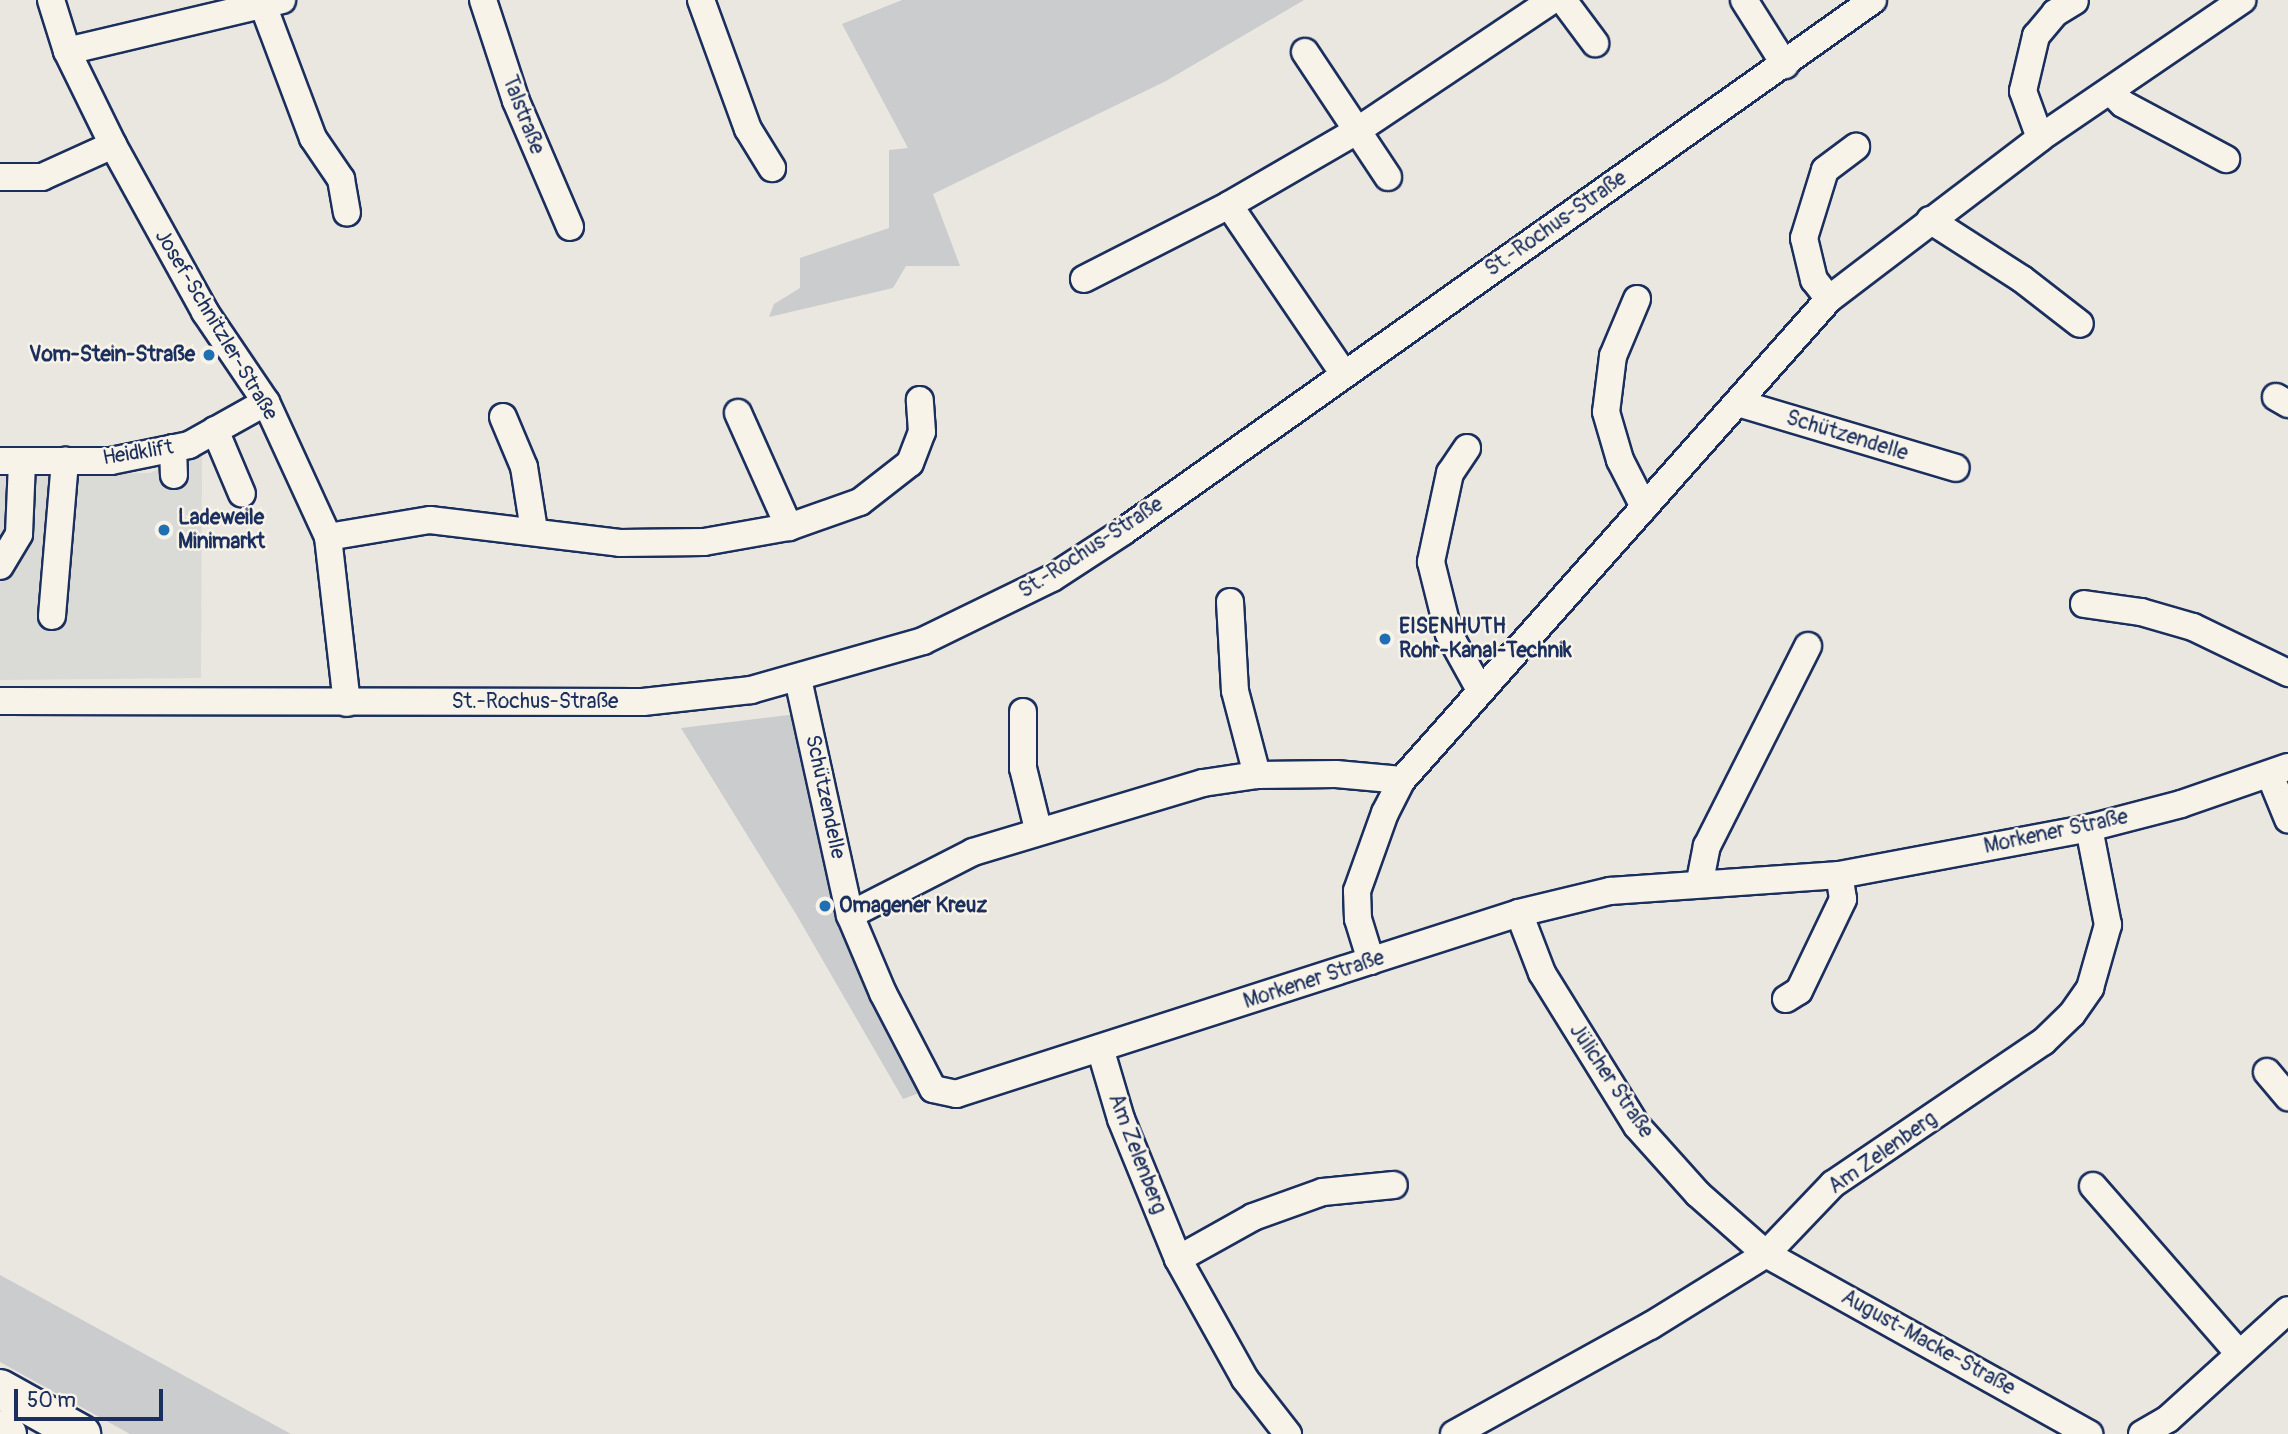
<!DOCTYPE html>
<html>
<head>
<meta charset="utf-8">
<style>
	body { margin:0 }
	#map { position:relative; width:2288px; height:1434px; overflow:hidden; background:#eae7e0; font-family:Pangolin,sans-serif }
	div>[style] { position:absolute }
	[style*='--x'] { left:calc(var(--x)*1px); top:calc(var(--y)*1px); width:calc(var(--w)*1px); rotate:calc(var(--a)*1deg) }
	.built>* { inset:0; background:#dadad6 }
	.green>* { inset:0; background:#cbcccd }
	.roads { filter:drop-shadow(2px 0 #1b2f5e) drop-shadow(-2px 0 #1b2f5e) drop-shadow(0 2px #1b2f5e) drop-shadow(0 -2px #1b2f5e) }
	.minor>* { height:26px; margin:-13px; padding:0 13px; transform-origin:13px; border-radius:13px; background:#f7f3e8 }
	.highway>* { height:38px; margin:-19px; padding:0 19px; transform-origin:19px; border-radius:19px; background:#f7f3e8 }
	.dots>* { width:19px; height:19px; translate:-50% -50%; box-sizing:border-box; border:4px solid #f7f3e8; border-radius:50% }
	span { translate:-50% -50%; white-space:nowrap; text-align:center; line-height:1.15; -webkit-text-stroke:5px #f7f3e8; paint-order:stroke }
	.street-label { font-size:21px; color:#1b2f5e }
	.poi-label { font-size:21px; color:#1b2f5e; font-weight:700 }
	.right { translate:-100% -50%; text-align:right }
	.left { translate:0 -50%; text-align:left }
	.scale { position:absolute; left:14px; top:1389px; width:149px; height:32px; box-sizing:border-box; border:4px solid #1b2f5e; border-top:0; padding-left:9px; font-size:21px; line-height:24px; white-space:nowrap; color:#1b2f5e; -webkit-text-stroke:5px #f7f3e8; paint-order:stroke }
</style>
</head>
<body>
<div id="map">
	<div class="built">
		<i style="clip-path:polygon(202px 451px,201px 678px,0 680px,0 476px,150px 473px)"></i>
	</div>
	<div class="green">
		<i style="clip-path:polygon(902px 0,1304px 0,1166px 81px,933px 194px,960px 266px,906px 266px,893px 288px,769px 317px,774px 304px,800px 288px,800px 258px,889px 228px,889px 150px,908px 148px,842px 24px)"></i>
		<i style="clip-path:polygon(797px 714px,922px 1092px,903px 1099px,796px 914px,681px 728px)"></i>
		<i style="clip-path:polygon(0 1275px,291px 1434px,130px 1434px,0 1362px)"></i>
	</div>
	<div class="roads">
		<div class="minor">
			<i style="--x:51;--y:0;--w:53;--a:72.6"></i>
			<i style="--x:67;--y:51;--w:105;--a:63.9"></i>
			<i style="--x:113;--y:145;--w:191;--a:61.1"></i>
			<i style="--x:205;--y:312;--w:109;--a:55.9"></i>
			<i style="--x:266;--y:402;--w:149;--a:65.3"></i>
			<i style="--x:328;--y:537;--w:167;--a:83.5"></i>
			<i style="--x:483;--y:0;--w:106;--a:71.9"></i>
			<i style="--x:516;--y:101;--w:137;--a:66.8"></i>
			<i style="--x:701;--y:0;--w:137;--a:70"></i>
			<i style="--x:748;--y:129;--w:46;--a:58.4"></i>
			<i style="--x:1563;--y:0;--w:54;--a:53.3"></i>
			<i style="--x:1744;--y:0;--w:77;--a:57.8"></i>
			<i style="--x:263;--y:5;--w:142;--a:69.4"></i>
			<i style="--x:313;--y:138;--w:50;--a:55.7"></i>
			<i style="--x:341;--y:179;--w:34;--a:80"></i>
			<i style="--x:67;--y:51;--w:221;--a:-13.3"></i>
			<i style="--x:1305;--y:52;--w:150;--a:56.4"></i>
			<i style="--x:2110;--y:91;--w:18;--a:45"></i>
			<i style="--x:2123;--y:104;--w:117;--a:28.1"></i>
			<i style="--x:2040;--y:138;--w:50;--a:-109.9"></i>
			<i style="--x:2023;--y:91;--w:57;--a:-76.7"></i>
			<i style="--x:2036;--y:36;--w:30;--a:-50"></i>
			<i style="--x:2055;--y:13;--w:23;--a:-31"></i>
			<i style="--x:0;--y:177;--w:42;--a:0"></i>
			<i style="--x:42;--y:177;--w:78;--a:-24.3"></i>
			<i style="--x:1229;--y:205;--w:203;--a:55.8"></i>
			<i style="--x:1930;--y:220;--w:109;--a:32.7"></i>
			<i style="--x:2022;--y:279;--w:73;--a:37.8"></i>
			<i style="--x:1084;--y:279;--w:163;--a:-27"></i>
			<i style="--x:1229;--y:205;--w:146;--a:-30.1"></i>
			<i style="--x:1355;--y:132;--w:237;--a:-33.8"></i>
			<i style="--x:1637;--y:299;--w:62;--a:112.8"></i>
			<i style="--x:1613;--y:356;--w:56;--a:97.1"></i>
			<i style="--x:1606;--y:412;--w:50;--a:73.7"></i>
			<i style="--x:1620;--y:460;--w:53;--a:62.9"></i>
			<i style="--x:1829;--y:299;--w:24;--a:-128"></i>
			<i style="--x:1814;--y:280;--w:43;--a:-103.4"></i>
			<i style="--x:1804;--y:238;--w:71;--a:-72.8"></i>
			<i style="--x:1825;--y:170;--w:39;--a:-37"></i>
			<i style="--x:2276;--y:397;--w:14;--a:30"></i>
			<i style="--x:1738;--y:403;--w:227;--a:16.6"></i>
			<i style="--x:738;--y:413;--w:125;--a:65.9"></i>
			<i style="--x:503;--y:417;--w:54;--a:67.2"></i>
			<i style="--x:524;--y:467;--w:64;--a:81"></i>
			<i style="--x:215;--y:430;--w:69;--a:67.1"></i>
			<i style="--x:173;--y:448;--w:27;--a:88"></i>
			<i style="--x:1467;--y:448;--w:30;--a:124"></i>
			<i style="--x:1450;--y:473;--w:91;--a:102.1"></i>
			<i style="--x:1431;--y:562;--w:74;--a:76"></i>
			<i style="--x:1449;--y:634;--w:64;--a:61"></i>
			<i style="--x:0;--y:461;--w:111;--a:0"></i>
			<i style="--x:111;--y:461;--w:80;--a:-11.6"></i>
			<i style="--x:189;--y:445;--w:88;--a:-29.2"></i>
			<i style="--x:328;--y:537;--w:103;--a:-9.5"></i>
			<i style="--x:430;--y:520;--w:191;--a:6.9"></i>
			<i style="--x:620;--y:543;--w:84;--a:-0.7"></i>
			<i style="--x:704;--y:542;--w:86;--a:-10"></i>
			<i style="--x:789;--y:527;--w:75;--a:-19.4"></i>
			<i style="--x:860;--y:502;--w:63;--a:-38"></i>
			<i style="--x:910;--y:463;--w:33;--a:-69"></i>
			<i style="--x:922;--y:432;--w:32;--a:-94"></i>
			<i style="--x:0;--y:566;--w:37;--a:-59"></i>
			<i style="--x:19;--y:534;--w:73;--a:-87.6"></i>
			<i style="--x:1230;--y:602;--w:89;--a:86.8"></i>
			<i style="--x:1235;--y:691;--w:87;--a:75.3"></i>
			<i style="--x:2084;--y:604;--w:58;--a:8"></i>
			<i style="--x:2141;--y:612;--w:54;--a:16.1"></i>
			<i style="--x:2193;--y:627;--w:106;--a:25.8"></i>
			<i style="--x:52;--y:616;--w:156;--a:-85.2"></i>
			<i style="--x:798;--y:679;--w:242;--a:77.6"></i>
			<i style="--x:850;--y:915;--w:85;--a:67.1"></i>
			<i style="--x:883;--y:993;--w:108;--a:62.5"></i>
			<i style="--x:933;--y:1089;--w:24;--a:12"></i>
			<i style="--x:956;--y:1094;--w:591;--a:-17.82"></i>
			<i style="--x:1519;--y:913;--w:94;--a:-13.6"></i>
			<i style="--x:1610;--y:891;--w:230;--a:-4"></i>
			<i style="--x:1839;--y:875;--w:254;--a:-10.6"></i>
			<i style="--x:2089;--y:828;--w:95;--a:-14.6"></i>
			<i style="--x:2181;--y:804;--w:113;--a:-19.1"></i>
			<i style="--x:0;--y:701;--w:643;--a:0.09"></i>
			<i style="--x:643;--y:702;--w:109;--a:-6.3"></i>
			<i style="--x:751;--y:690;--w:179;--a:-15.9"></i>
			<i style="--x:923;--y:641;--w:144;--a:-26"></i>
			<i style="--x:1052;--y:578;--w:86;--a:-33.1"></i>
			<i style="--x:1124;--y:531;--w:918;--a:-35.33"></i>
			<i style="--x:1023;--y:712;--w:56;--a:90"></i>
			<i style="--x:1023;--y:768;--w:63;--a:76.2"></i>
			<i style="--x:2270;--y:775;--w:48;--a:67.8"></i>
			<i style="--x:1700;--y:881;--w:36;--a:-79"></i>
			<i style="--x:1707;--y:846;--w:224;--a:-63.2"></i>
			<i style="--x:1519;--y:913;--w:64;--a:69"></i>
			<i style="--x:1542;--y:973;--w:180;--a:58.2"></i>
			<i style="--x:1637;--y:1126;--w:91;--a:48.1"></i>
			<i style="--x:1698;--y:1194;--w:91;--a:41.4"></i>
			<i style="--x:1766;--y:1254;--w:370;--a:29.1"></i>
			<i style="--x:850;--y:915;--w:138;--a:-27.1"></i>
			<i style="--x:973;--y:852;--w:240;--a:-16.7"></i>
			<i style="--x:1203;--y:783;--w:55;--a:-8.4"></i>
			<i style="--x:1257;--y:775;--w:79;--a:-0.7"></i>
			<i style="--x:1336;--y:774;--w:66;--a:5.2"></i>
			<i style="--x:1371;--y:961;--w:44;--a:-107.2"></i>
			<i style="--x:1358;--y:919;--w:28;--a:-92"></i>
			<i style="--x:1357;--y:891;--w:83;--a:-70.3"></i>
			<i style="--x:1385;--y:813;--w:37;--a:-63"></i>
			<i style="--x:1402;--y:780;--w:643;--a:-48.4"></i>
			<i style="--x:1829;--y:299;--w:265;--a:-37.3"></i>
			<i style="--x:2040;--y:138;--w:245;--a:-34.3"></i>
			<i style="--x:1786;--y:999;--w:15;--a:-32"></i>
			<i style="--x:1799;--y:991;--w:102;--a:-64.4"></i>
			<i style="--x:1843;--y:899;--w:24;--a:-99"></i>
			<i style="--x:1100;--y:1048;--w:74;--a:73.5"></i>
			<i style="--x:1121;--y:1119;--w:151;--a:67.8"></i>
			<i style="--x:1178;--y:1259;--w:137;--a:60.8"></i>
			<i style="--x:1245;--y:1379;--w:70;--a:52"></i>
			<i style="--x:2267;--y:1072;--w:33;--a:50"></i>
			<i style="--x:2093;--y:1186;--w:220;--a:48.9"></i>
			<i style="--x:1178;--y:1259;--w:86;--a:-29.2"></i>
			<i style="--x:1253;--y:1217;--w:74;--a:-19.7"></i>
			<i style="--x:1323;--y:1192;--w:71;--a:-5.6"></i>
			<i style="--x:1454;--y:1434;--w:224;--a:-28.9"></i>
			<i style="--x:1650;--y:1326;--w:137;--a:-31.8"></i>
			<i style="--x:1766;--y:1254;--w:97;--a:-46.3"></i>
			<i style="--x:1833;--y:1184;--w:254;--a:-34.1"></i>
			<i style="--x:2043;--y:1042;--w:40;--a:-44"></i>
			<i style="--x:2072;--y:1014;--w:32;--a:-55"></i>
			<i style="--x:2090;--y:988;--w:66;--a:-74.1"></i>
			<i style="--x:2108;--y:925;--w:99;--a:-101.1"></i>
			<i style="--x:2142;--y:1434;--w:30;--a:-30"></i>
			<i style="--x:2168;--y:1419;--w:162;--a:-42.2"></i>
		</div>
		<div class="highway">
			<i style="--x:0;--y:1389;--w:93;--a:29.1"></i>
			<i style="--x:0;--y:1430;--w:8;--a:30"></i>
		</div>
	</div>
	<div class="dots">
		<i style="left:209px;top:355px;background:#1f6fb2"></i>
		<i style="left:164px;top:530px;background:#1f6fb2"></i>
		<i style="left:1385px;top:639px;background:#1f6fb2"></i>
		<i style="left:825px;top:906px;background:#1f6fb2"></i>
	</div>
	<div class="street-label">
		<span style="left:523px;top:115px;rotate:69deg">Talstraße</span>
		<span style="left:1556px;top:224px;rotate:-35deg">St.-Rochus-Straße</span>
		<span style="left:216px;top:325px;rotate:59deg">Josef-Schnitzler-Straße</span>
		<span style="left:1847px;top:436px;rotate:17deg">Schützendelle</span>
		<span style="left:138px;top:453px;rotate:-9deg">Heidklift</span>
		<span style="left:1091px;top:548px;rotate:-33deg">St.-Rochus-Straße</span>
		<span style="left:535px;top:702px">St.-Rochus-Straße</span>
		<span style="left:825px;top:797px;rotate:78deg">Schützendelle</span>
		<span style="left:2056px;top:832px;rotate:-12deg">Morkener Straße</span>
		<span style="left:1314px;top:980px;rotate:-18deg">Morkener Straße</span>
		<span style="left:1611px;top:1081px;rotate:56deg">Jülicher Straße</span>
		<span style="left:1883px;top:1153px;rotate:-35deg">Am Zelenberg</span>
		<span style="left:1137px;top:1154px;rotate:69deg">Am Zelenberg</span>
		<span style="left:1928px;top:1343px;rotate:29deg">August-Macke-Straße</span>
	</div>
	<div class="poi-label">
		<span class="right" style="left:195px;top:355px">Vom-Stein-Straße</span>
		<span class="left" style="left:178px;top:530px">Ladeweile<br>Minimarkt</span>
		<span class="left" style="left:1399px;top:639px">EISENHUTH<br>Rohr-Kanal-Technik</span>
		<span class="left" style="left:839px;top:906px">Omagener Kreuz</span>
	</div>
	<div class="scale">50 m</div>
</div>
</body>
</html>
